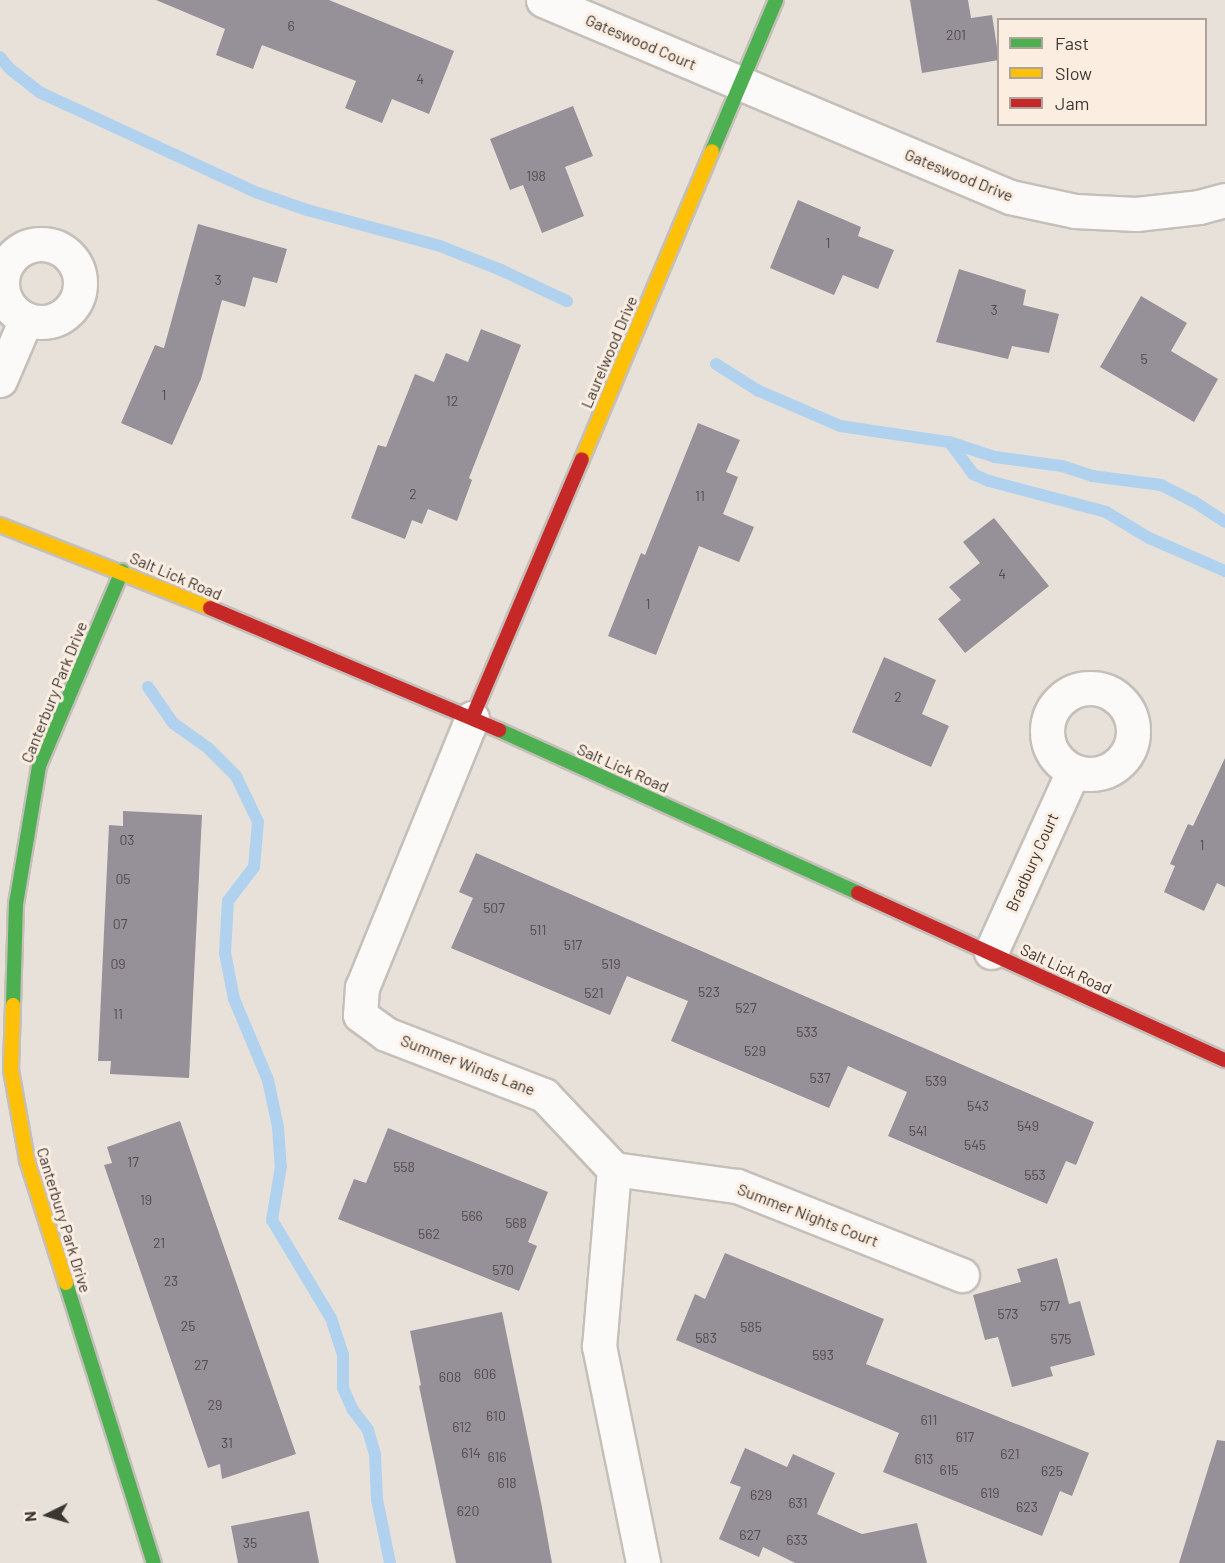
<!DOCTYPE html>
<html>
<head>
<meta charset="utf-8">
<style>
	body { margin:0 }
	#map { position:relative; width:1225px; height:1563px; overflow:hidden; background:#e8e1da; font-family:Barlow,sans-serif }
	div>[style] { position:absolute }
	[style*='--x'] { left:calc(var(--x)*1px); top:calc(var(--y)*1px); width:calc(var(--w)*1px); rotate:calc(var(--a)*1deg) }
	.stream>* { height:12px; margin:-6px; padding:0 6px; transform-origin:6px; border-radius:6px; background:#b1d2ef }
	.building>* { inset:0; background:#969099 }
	.roads { filter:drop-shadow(2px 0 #c5bfb9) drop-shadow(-2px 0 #c5bfb9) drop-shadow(0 2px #c5bfb9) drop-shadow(0 -2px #c5bfb9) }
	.street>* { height:33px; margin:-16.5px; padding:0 16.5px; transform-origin:16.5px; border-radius:16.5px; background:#fcfaf9 }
	.street>.ring { margin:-16.5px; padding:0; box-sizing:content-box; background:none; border:33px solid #fcfaf9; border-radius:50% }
	.fast>* { height:14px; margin:-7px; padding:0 7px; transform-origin:7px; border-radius:7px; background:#4caf50 }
	.slow>* { height:14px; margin:-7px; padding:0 7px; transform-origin:7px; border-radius:7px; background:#ffc107 }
	.jam>* { height:14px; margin:-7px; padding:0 7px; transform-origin:7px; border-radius:7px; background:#c62828 }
	span { translate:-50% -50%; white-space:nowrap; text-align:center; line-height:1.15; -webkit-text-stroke:6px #fcede1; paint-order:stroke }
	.number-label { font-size:14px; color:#524c4b }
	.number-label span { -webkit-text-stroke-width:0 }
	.street-label { font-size:16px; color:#3b3631 }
	.legend { position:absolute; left:997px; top:18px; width:210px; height:108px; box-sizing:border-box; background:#fcede1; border:2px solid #afa49b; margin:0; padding:8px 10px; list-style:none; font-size:18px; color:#3b3631 }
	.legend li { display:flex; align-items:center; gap:12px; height:30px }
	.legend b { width:30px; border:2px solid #afa49b }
	.north { position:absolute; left:18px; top:1485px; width:60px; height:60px; -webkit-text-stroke:4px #fcede1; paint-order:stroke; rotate:265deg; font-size:16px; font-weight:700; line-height:24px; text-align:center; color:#3b3631 }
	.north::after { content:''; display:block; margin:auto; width:21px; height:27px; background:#3b3631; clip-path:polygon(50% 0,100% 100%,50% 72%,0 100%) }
</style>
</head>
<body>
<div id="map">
	<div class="stream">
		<i style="--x:0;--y:57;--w:16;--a:50"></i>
		<i style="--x:10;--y:69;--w:37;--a:38"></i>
		<i style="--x:39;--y:92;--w:241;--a:24.8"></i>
		<i style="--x:258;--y:193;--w:52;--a:19.1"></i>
		<i style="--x:307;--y:210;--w:138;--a:15.1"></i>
		<i style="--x:440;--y:246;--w:66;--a:21.5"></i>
		<i style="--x:501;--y:270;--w:73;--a:25.2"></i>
		<i style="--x:716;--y:364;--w:49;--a:32.4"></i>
		<i style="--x:757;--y:390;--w:90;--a:23.4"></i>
		<i style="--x:840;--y:426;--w:110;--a:8.4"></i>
		<i style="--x:949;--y:442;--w:48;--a:18.1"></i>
		<i style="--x:995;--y:457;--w:68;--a:7.7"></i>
		<i style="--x:1062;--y:466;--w:32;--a:18"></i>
		<i style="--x:1092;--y:476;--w:70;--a:7.4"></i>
		<i style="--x:1161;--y:485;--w:36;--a:27"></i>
		<i style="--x:1193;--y:501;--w:38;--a:33"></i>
		<i style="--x:950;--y:443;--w:39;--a:53"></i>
		<i style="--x:973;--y:474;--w:17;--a:24"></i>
		<i style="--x:989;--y:481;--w:121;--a:14.8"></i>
		<i style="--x:1106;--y:512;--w:50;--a:31.2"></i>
		<i style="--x:1149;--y:538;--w:83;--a:23.5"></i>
		<i style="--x:148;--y:687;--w:44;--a:55.2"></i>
		<i style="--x:173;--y:723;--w:43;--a:35.5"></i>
		<i style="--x:208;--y:748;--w:40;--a:45"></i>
		<i style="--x:236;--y:776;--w:51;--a:64.4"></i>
		<i style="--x:258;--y:822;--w:45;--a:95.1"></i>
		<i style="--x:254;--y:867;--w:43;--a:127.4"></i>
		<i style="--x:228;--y:901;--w:52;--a:93.3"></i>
		<i style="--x:225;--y:953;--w:47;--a:78.9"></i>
		<i style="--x:234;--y:999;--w:88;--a:67.2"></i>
		<i style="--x:268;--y:1080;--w:48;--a:78"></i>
		<i style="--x:278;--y:1127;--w:39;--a:86"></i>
		<i style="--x:281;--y:1166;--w:55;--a:99.5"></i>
		<i style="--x:272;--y:1220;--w:114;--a:59"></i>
		<i style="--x:331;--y:1318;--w:39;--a:72"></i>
		<i style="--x:343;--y:1355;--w:33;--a:90"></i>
		<i style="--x:343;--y:1388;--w:24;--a:66"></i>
		<i style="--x:353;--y:1410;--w:25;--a:53"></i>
		<i style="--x:368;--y:1430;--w:26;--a:74"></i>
		<i style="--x:375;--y:1455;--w:44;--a:87.4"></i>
		<i style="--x:377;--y:1499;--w:65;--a:78.5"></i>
	</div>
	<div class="building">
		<i style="clip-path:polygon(156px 0,329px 0,454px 51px,429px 114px,392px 99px,382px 123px,345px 108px,356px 81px,262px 45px,253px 69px,216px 55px,225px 29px)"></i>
		<i style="clip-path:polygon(910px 0,968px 0,971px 18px,992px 15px,999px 60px,922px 73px)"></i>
		<i style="clip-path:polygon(573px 106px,593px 156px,565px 167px,584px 216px,542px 233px,523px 185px,510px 190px,490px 139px)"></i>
		<i style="clip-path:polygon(798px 200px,861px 227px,858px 236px,894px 250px,878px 289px,843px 275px,834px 295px,770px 268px)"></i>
		<i style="clip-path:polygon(198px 224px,287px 249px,277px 283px,253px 277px,245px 307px,222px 300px,201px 379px,172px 445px,121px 423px,155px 345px,164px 348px)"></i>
		<i style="clip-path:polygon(959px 269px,1026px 290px,1023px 305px,1059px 314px,1049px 353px,1012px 346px,1008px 359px,936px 342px)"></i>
		<i style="clip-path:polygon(1141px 296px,1187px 323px,1171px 351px,1218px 379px,1194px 422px,1100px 367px)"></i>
		<i style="clip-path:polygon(481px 329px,521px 345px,469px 478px,472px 480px,457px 521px,428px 509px,422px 524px,412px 520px,405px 539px,351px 518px,378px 445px,386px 447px,415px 374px,434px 382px,446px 353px,468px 362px)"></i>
		<i style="clip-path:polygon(698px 423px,740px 440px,726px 472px,738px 477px,723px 514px,754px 527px,739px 562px,699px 546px,656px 655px,608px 636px,641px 553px,645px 555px)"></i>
		<i style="clip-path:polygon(994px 518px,1049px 586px,965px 653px,938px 619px,961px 600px,949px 587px,980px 563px,963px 542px)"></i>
		<i style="clip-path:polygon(884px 657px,936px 680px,922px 714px,949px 726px,931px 767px,852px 732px)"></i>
		<i style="clip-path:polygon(1225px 758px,1225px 887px,1217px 883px,1204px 911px,1164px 892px,1175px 866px,1170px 864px,1188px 824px,1193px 826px)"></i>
		<i style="clip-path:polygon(123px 811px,202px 815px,189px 1078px,110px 1074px,111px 1061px,98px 1061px,109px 825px,123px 826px)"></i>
		<i style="clip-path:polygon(476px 853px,1094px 1122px,1076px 1165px,1066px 1161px,1047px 1204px,888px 1136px,907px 1092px,848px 1066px,829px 1108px,671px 1041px,688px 1001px,627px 976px,610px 1015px,451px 948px,473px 898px,459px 892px)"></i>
		<i style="clip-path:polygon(180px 1121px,296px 1454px,222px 1479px,220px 1464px,208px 1468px,104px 1165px,112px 1163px,107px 1147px)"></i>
		<i style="clip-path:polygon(388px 1128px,548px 1192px,528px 1242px,537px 1246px,519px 1291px,338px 1219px,354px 1179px,366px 1183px)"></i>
		<i style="clip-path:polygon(725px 1253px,884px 1319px,866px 1364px,1089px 1453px,1072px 1496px,1060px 1491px,1042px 1536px,883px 1472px,899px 1433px,676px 1340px,695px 1294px,705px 1299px)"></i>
		<i style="clip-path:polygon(1057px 1258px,1069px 1304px,1080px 1301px,1095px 1355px,1050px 1367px,1053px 1376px,1012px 1387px,998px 1337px,985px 1340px,973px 1295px,1021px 1282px,1017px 1269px)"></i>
		<i style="clip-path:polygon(502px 1312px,541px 1502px,552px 1563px,456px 1563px,419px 1386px,421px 1385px,410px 1331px)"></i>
		<i style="clip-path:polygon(1217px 1440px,1225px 1441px,1225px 1563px,1179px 1563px)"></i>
		<i style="clip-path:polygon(745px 1448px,787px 1467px,793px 1454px,835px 1473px,817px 1514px,862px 1534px,917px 1523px,927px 1563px,795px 1563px,763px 1547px,759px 1557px,719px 1539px,741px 1487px,730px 1483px)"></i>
		<i style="clip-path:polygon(309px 1511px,319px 1563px,238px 1563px,231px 1526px)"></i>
	</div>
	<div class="roads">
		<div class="street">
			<i style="--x:543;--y:0;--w:507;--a:22.87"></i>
			<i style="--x:1010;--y:197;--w:66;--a:12.2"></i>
			<i style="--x:1075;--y:211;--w:61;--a:2.8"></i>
			<i style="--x:1136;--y:214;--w:63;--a:-6.3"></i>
			<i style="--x:1199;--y:207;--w:27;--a:-15"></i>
			<i class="ring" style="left:2px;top:244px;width:45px;height:45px"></i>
			<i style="--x:0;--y:380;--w:66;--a:-66.9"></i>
			<i class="ring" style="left:1047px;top:688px;width:53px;height:53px"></i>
			<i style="--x:472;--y:718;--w:291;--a:112.2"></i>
			<i style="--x:362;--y:987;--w:28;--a:94"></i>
			<i style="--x:360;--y:1015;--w:32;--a:36"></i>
			<i style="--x:386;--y:1034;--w:169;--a:21.1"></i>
			<i style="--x:544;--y:1095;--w:102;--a:46.6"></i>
			<i style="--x:614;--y:1169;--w:178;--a:94.8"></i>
			<i style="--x:599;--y:1346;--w:221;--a:78.5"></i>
			<i style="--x:991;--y:952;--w:199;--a:-65.6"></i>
			<i style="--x:614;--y:1169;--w:124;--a:7.9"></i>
			<i style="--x:737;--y:1186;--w:242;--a:21.6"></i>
		</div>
		<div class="fast">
			<i style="--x:712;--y:151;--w:164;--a:-67"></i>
			<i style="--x:499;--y:730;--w:394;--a:24.4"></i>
			<i style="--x:13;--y:1005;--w:101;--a:-88.3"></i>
			<i style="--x:16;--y:904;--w:140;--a:-80.5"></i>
			<i style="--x:39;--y:766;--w:212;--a:-66.9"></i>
			<i style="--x:66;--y:1283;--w:294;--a:72.6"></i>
		</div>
		<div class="slow">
			<i style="--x:582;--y:459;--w:334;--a:-67.1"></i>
			<i style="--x:0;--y:525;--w:226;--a:21.6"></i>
			<i style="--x:13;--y:1005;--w:65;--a:91.8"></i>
			<i style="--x:11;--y:1070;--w:91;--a:79.9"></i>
			<i style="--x:27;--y:1160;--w:129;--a:72.4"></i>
		</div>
		<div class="jam">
			<i style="--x:210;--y:608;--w:314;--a:22.9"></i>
			<i style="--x:472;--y:718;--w:281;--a:-67"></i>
			<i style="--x:858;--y:893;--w:403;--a:24.5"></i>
		</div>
	</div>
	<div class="number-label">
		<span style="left:291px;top:26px">6</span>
		<span style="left:956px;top:35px">201</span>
		<span style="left:420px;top:79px">4</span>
		<span style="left:536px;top:176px">198</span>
		<span style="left:828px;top:243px">1</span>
		<span style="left:218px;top:280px">3</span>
		<span style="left:994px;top:310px">3</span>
		<span style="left:1144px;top:359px">5</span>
		<span style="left:164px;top:395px">1</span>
		<span style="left:452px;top:401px">12</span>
		<span style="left:413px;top:494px">2</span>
		<span style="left:700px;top:496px">11</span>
		<span style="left:1002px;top:574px">4</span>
		<span style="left:648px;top:604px">1</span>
		<span style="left:898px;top:697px">2</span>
		<span style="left:127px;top:840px">03</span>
		<span style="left:1202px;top:845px">1</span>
		<span style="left:123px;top:879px">05</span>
		<span style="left:494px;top:908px">507</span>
		<span style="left:120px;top:924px">07</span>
		<span style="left:538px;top:930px">511</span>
		<span style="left:573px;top:945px">517</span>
		<span style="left:118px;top:964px">09</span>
		<span style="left:611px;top:964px">519</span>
		<span style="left:709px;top:992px">523</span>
		<span style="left:594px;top:993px">521</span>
		<span style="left:746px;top:1008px">527</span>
		<span style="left:118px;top:1014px">11</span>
		<span style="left:807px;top:1032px">533</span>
		<span style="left:755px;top:1051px">529</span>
		<span style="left:820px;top:1078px">537</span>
		<span style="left:936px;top:1081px">539</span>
		<span style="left:978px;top:1106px">543</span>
		<span style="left:1028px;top:1126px">549</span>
		<span style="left:918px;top:1131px">541</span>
		<span style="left:975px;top:1145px">545</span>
		<span style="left:133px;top:1162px">17</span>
		<span style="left:404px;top:1167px">558</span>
		<span style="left:1035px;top:1175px">553</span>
		<span style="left:146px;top:1200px">19</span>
		<span style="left:472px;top:1216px">566</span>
		<span style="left:516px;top:1223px">568</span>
		<span style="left:429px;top:1234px">562</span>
		<span style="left:159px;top:1243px">21</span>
		<span style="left:503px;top:1270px">570</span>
		<span style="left:171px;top:1281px">23</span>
		<span style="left:1050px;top:1306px">577</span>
		<span style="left:1008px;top:1314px">573</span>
		<span style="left:188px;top:1326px">25</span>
		<span style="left:751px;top:1327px">585</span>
		<span style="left:706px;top:1338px">583</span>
		<span style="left:1061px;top:1339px">575</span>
		<span style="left:823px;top:1355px">593</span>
		<span style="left:201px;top:1365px">27</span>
		<span style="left:485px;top:1374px">606</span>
		<span style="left:450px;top:1377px">608</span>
		<span style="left:215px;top:1405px">29</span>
		<span style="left:496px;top:1416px">610</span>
		<span style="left:929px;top:1420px">611</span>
		<span style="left:462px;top:1427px">612</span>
		<span style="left:965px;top:1437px">617</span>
		<span style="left:227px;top:1443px">31</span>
		<span style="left:471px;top:1453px">614</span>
		<span style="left:1010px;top:1454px">621</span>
		<span style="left:497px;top:1457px">616</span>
		<span style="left:924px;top:1459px">613</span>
		<span style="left:949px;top:1470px">615</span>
		<span style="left:1052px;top:1471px">625</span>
		<span style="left:507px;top:1483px">618</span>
		<span style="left:990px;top:1493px">619</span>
		<span style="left:761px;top:1495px">629</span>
		<span style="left:798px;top:1503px">631</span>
		<span style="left:1027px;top:1507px">623</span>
		<span style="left:468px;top:1511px">620</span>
		<span style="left:750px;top:1535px">627</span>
		<span style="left:797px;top:1540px">633</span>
		<span style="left:250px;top:1543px">35</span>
	</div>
	<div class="street-label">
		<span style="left:641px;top:42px;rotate:23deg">Gateswood Court</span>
		<span style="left:959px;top:175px;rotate:22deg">Gateswood Drive</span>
		<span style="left:609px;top:352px;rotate:-67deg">Laurelwood Drive</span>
		<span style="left:176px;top:576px;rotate:23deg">Salt Lick Road</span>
		<span style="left:54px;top:692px;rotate:-68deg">Canterbury Park Drive</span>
		<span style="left:623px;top:768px;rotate:24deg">Salt Lick Road</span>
		<span style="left:1032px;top:862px;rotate:-66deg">Bradbury Court</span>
		<span style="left:1066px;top:969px;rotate:25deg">Salt Lick Road</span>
		<span style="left:468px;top:1065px;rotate:21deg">Summer Winds Lane</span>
		<span style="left:808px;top:1215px;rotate:21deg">Summer Nights Court</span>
		<span style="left:64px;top:1220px;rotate:73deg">Canterbury Park Drive</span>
	</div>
	<ul class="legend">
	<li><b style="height:8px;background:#4caf50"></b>Fast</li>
	<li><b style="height:8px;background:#ffc107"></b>Slow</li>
	<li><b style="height:8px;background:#c62828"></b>Jam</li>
	</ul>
	<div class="north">N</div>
</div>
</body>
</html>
